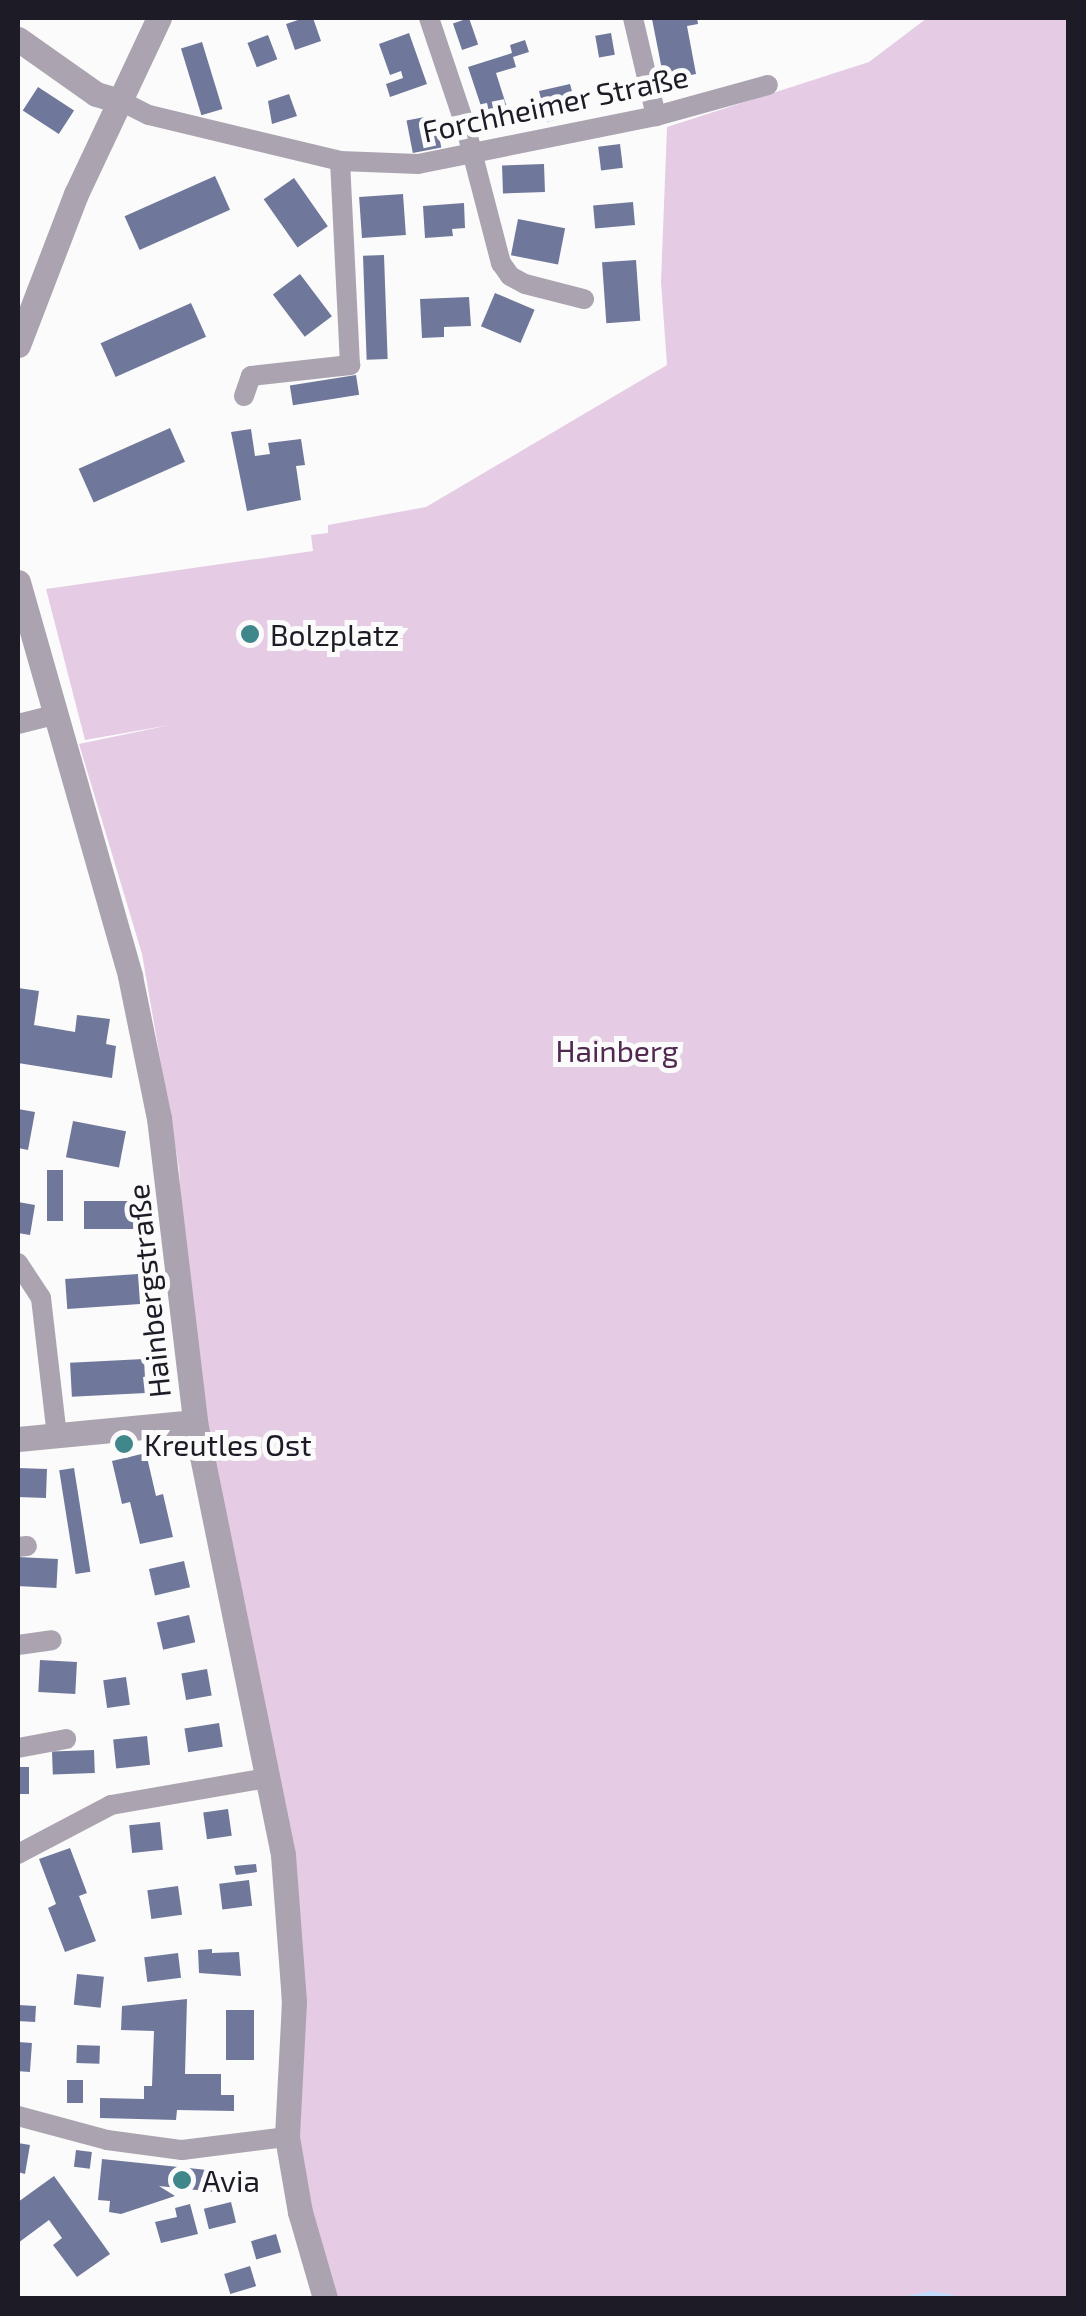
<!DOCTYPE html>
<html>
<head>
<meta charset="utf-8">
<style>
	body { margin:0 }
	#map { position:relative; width:1086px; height:2316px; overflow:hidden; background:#fbfbfb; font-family:"Exo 2",sans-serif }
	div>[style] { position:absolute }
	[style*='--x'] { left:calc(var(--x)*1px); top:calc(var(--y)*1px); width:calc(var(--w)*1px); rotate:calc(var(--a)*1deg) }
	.green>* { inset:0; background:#e5cce4 }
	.stream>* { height:5px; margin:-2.5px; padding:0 2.5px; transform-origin:2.5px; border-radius:2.5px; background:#c2dcfd }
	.building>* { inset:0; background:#6f789a; transform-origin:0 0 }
	.minor>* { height:20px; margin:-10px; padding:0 10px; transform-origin:10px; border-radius:10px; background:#aba4b0 }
	.tertiary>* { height:25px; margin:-12.5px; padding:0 12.5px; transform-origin:12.5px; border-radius:12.5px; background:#aba4b0 }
	.dots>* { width:28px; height:28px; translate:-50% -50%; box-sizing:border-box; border:5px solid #fbfbfb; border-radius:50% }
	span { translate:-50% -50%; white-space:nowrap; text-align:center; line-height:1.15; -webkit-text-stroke:10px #fbfbfb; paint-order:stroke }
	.street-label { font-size:30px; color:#1d1b26 }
	.poi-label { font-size:30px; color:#1d1b26 }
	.left { translate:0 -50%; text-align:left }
	.park-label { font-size:30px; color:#512950 }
	.frame { position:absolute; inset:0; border:20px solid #1d1b26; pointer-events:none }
</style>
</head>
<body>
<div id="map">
	<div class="green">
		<i style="clip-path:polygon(927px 18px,1068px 18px,1068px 2298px,332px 2298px,283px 2089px,278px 1775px,189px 1333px,179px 1168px,142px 954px,79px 744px,170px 725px,85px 740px,46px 589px,313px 551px,311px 535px,328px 533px,328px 525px,426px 507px,667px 365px,661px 282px,667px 127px,869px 62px)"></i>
	</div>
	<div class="stream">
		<i style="--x:906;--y:2298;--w:25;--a:-11"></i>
		<i style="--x:931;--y:2293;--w:25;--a:11"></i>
	</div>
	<div class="building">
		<i style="clip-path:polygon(304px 18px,313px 18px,321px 41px,295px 50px,286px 24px)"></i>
		<i style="left:469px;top:18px;width:28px;height:17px;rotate:71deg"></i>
		<i style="clip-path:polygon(697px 18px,698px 24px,687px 26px,696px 74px,664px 80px,652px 19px)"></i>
		<i style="clip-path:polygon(409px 33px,427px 84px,390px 97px,386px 84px,403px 78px,401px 71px,390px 75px,379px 44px)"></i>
		<i style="left:611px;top:33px;width:22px;height:16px;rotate:80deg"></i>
		<i style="left:268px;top:35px;width:26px;height:22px;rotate:69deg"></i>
		<i style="clip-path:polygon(525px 40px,529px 52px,513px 57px,516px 67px,496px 73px,510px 117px,487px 124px,468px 67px,512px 53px,510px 45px)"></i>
		<i style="left:202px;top:42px;width:70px;height:22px;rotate:73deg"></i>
		<i style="clip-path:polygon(570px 84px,575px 103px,562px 106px,565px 117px,547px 122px,539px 91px)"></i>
		<i style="left:38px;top:87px;width:43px;height:28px;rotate:33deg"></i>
		<i style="clip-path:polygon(289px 94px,297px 116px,272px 124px,268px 101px)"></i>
		<i style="left:435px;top:115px;width:33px;height:29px;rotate:79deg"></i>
		<i style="left:620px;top:144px;width:24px;height:22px;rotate:83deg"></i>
		<i style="left:544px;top:164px;width:28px;height:42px;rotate:88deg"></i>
		<i style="left:215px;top:176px;width:37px;height:99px;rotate:66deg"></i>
		<i style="left:294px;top:178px;width:59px;height:37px;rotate:55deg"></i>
		<i style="left:403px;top:194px;width:41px;height:44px;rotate:86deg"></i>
		<i style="left:633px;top:202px;width:23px;height:40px;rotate:85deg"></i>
		<i style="clip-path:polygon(464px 203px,465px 228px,452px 229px,453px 236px,425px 238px,423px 206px)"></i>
		<i style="left:518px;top:219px;width:48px;height:37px;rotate:11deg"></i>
		<i style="left:384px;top:255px;width:104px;height:21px;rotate:88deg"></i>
		<i style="left:636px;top:260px;width:61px;height:34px;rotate:86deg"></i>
		<i style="left:300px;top:274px;width:53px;height:34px;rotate:53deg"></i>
		<i style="left:495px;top:293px;width:43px;height:36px;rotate:23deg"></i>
		<i style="clip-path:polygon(469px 297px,471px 326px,444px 327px,444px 337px,422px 338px,420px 299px)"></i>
		<i style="left:191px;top:303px;width:37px;height:99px;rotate:66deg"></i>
		<i style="left:356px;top:375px;width:20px;height:67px;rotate:81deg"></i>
		<i style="left:170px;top:428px;width:37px;height:100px;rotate:66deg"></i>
		<i style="clip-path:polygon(251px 429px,255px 456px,270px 454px,268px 443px,301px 439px,305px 465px,296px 466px,301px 500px,247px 511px,231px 432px)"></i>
		<i style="clip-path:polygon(18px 988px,39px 991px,34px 1025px,75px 1032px,77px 1015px,110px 1019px,106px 1044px,116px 1046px,112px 1078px,18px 1063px)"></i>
		<i style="clip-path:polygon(18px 1109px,35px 1112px,28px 1150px,18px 1148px)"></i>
		<i style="left:73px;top:1121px;width:54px;height:37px;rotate:11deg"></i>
		<i style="left:47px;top:1170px;width:16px;height:51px"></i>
		<i style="left:137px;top:1201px;width:28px;height:53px;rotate:90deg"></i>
		<i style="clip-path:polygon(18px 1202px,35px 1205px,30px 1235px,18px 1233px)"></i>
		<i style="left:138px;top:1274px;width:30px;height:73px;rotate:86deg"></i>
		<i style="left:144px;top:1359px;width:34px;height:74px;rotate:87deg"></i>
		<i style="clip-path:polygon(146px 1453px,156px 1496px,163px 1494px,173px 1537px,140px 1544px,130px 1502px,122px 1504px,112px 1461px)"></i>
		<i style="left:18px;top:1468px;width:29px;height:29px;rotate:2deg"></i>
		<i style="left:74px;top:1468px;width:105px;height:15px;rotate:81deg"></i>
		<i style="left:18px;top:1557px;width:40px;height:29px;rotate:3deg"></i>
		<i style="left:184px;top:1561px;width:27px;height:36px;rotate:77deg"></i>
		<i style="left:189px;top:1615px;width:28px;height:33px;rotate:77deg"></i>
		<i style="left:40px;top:1660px;width:37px;height:32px;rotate:3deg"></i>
		<i style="left:207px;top:1669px;width:27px;height:26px;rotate:80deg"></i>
		<i style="left:126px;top:1677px;width:28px;height:23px;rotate:82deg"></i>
		<i style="left:219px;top:1723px;width:24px;height:35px;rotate:81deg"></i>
		<i style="left:147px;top:1736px;width:29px;height:34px;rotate:84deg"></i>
		<i style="left:94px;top:1750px;width:23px;height:42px;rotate:88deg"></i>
		<i style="left:18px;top:1767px;width:11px;height:27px"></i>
		<i style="left:228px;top:1809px;width:27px;height:25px;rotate:82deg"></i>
		<i style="left:160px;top:1822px;width:28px;height:31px;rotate:84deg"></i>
		<i style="clip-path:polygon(70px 1848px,87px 1893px,79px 1896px,96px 1941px,65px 1952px,48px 1908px,56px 1904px,39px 1859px)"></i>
		<i style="clip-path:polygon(256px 1864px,257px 1872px,236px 1875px,234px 1866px)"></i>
		<i style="left:249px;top:1880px;width:26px;height:30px;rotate:83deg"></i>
		<i style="left:178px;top:1886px;width:29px;height:31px;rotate:82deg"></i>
		<i style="clip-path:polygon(212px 1949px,212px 1953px,239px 1952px,241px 1976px,199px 1973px,198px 1950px)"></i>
		<i style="left:178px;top:1953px;width:25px;height:34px;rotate:83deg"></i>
		<i style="left:77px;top:1974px;width:27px;height:31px;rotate:6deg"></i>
		<i style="clip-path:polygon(187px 1999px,185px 2074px,221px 2074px,221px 2095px,234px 2095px,234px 2111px,177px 2110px,176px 2120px,100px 2118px,100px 2098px,144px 2099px,144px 2086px,152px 2086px,154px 2031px,121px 2030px,122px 2006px)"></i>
		<i style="left:18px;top:2005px;width:18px;height:16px;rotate:3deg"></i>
		<i style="left:226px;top:2010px;width:28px;height:50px"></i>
		<i style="left:18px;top:2042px;width:14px;height:29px;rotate:4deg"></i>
		<i style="left:77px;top:2045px;width:23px;height:18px;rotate:2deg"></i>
		<i style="left:67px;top:2080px;width:16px;height:23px"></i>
		<i style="clip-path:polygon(18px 2143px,30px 2145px,25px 2174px,18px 2172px)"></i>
		<i style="left:76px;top:2150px;width:16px;height:17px;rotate:7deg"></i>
		<i style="clip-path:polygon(102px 2159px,217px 2171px,215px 2192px,159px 2186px,175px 2196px,121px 2214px,109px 2212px,110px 2201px,98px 2200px)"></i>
		<i style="clip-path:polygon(54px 2176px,110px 2254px,77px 2277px,53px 2245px,62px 2238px,49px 2220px,18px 2243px,18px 2202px)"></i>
		<i style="left:231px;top:2202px;width:21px;height:28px;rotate:76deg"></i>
		<i style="clip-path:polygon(190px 2204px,198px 2234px,161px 2243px,155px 2222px,177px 2217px,175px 2208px)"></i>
		<i style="left:276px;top:2234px;width:19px;height:26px;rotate:74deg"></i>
		<i style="left:250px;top:2266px;width:21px;height:27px;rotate:73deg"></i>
	</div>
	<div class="minor">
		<i style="--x:429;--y:18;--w:113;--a:71.4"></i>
		<i style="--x:465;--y:125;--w:143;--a:75.4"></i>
		<i style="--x:501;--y:263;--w:16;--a:55"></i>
		<i style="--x:510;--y:276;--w:17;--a:28"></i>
		<i style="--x:525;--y:284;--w:61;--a:14.3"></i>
		<i style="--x:633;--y:18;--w:101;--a:76.8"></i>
		<i style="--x:121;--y:101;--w:31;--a:27"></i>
		<i style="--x:149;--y:115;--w:196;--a:13.5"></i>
		<i style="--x:340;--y:161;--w:78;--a:2.2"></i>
		<i style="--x:418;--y:164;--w:243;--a:-11.4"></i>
		<i style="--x:656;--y:116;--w:116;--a:-15.5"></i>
		<i style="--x:244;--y:396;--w:21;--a:-71"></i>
		<i style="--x:251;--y:376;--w:100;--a:-6.3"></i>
		<i style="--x:350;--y:365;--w:204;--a:-92.8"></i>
		<i style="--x:18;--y:724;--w:38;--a:-14"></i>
		<i style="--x:18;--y:1263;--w:42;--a:56.7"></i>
		<i style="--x:41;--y:1298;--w:139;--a:83.4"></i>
		<i style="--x:18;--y:1547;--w:9;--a:-6"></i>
		<i style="--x:18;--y:1645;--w:34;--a:-8"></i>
		<i style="--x:18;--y:1748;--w:49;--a:-10.6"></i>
		<i style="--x:18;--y:1854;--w:105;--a:-27.8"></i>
		<i style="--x:111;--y:1805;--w:158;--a:-9.8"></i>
		<i style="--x:18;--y:2116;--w:92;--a:15.1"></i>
		<i style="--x:107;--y:2140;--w:76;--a:7.6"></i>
		<i style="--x:182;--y:2150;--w:106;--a:-7.1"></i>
	</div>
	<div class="tertiary">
		<i style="--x:18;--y:39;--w:95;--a:35.2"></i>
		<i style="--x:96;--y:94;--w:26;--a:16"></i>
		<i style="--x:18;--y:345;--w:162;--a:-69"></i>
		<i style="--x:76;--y:194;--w:195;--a:-64.8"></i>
		<i style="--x:18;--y:582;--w:410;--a:74.1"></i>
		<i style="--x:130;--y:976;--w:145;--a:78.5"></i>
		<i style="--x:159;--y:1118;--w:306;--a:83.2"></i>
		<i style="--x:195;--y:1422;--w:442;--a:78.5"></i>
		<i style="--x:283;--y:1855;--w:147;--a:85.7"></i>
		<i style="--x:294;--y:2002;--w:135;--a:93"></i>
		<i style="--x:287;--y:2137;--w:76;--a:80.2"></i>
		<i style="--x:300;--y:2212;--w:90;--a:73.8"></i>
		<i style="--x:18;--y:1439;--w:178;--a:-5.5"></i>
	</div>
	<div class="dots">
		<i style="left:250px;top:634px;background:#3f878a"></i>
		<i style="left:124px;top:1444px;background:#3f878a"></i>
		<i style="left:182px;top:2180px;background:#3f878a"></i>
	</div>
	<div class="street-label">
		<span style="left:555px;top:103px;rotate:-12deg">Forchheimer Straße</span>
		<span style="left:148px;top:1291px;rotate:-96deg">Hainbergstraße</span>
	</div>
	<div class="poi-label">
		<span class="left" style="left:270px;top:634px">Bolzplatz</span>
		<span class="left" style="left:144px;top:1444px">Kreutles Ost</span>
		<span class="left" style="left:202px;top:2180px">Avia</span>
	</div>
	<div class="park-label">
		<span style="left:617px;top:1050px">Hainberg</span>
	</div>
	<div class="frame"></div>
</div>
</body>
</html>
